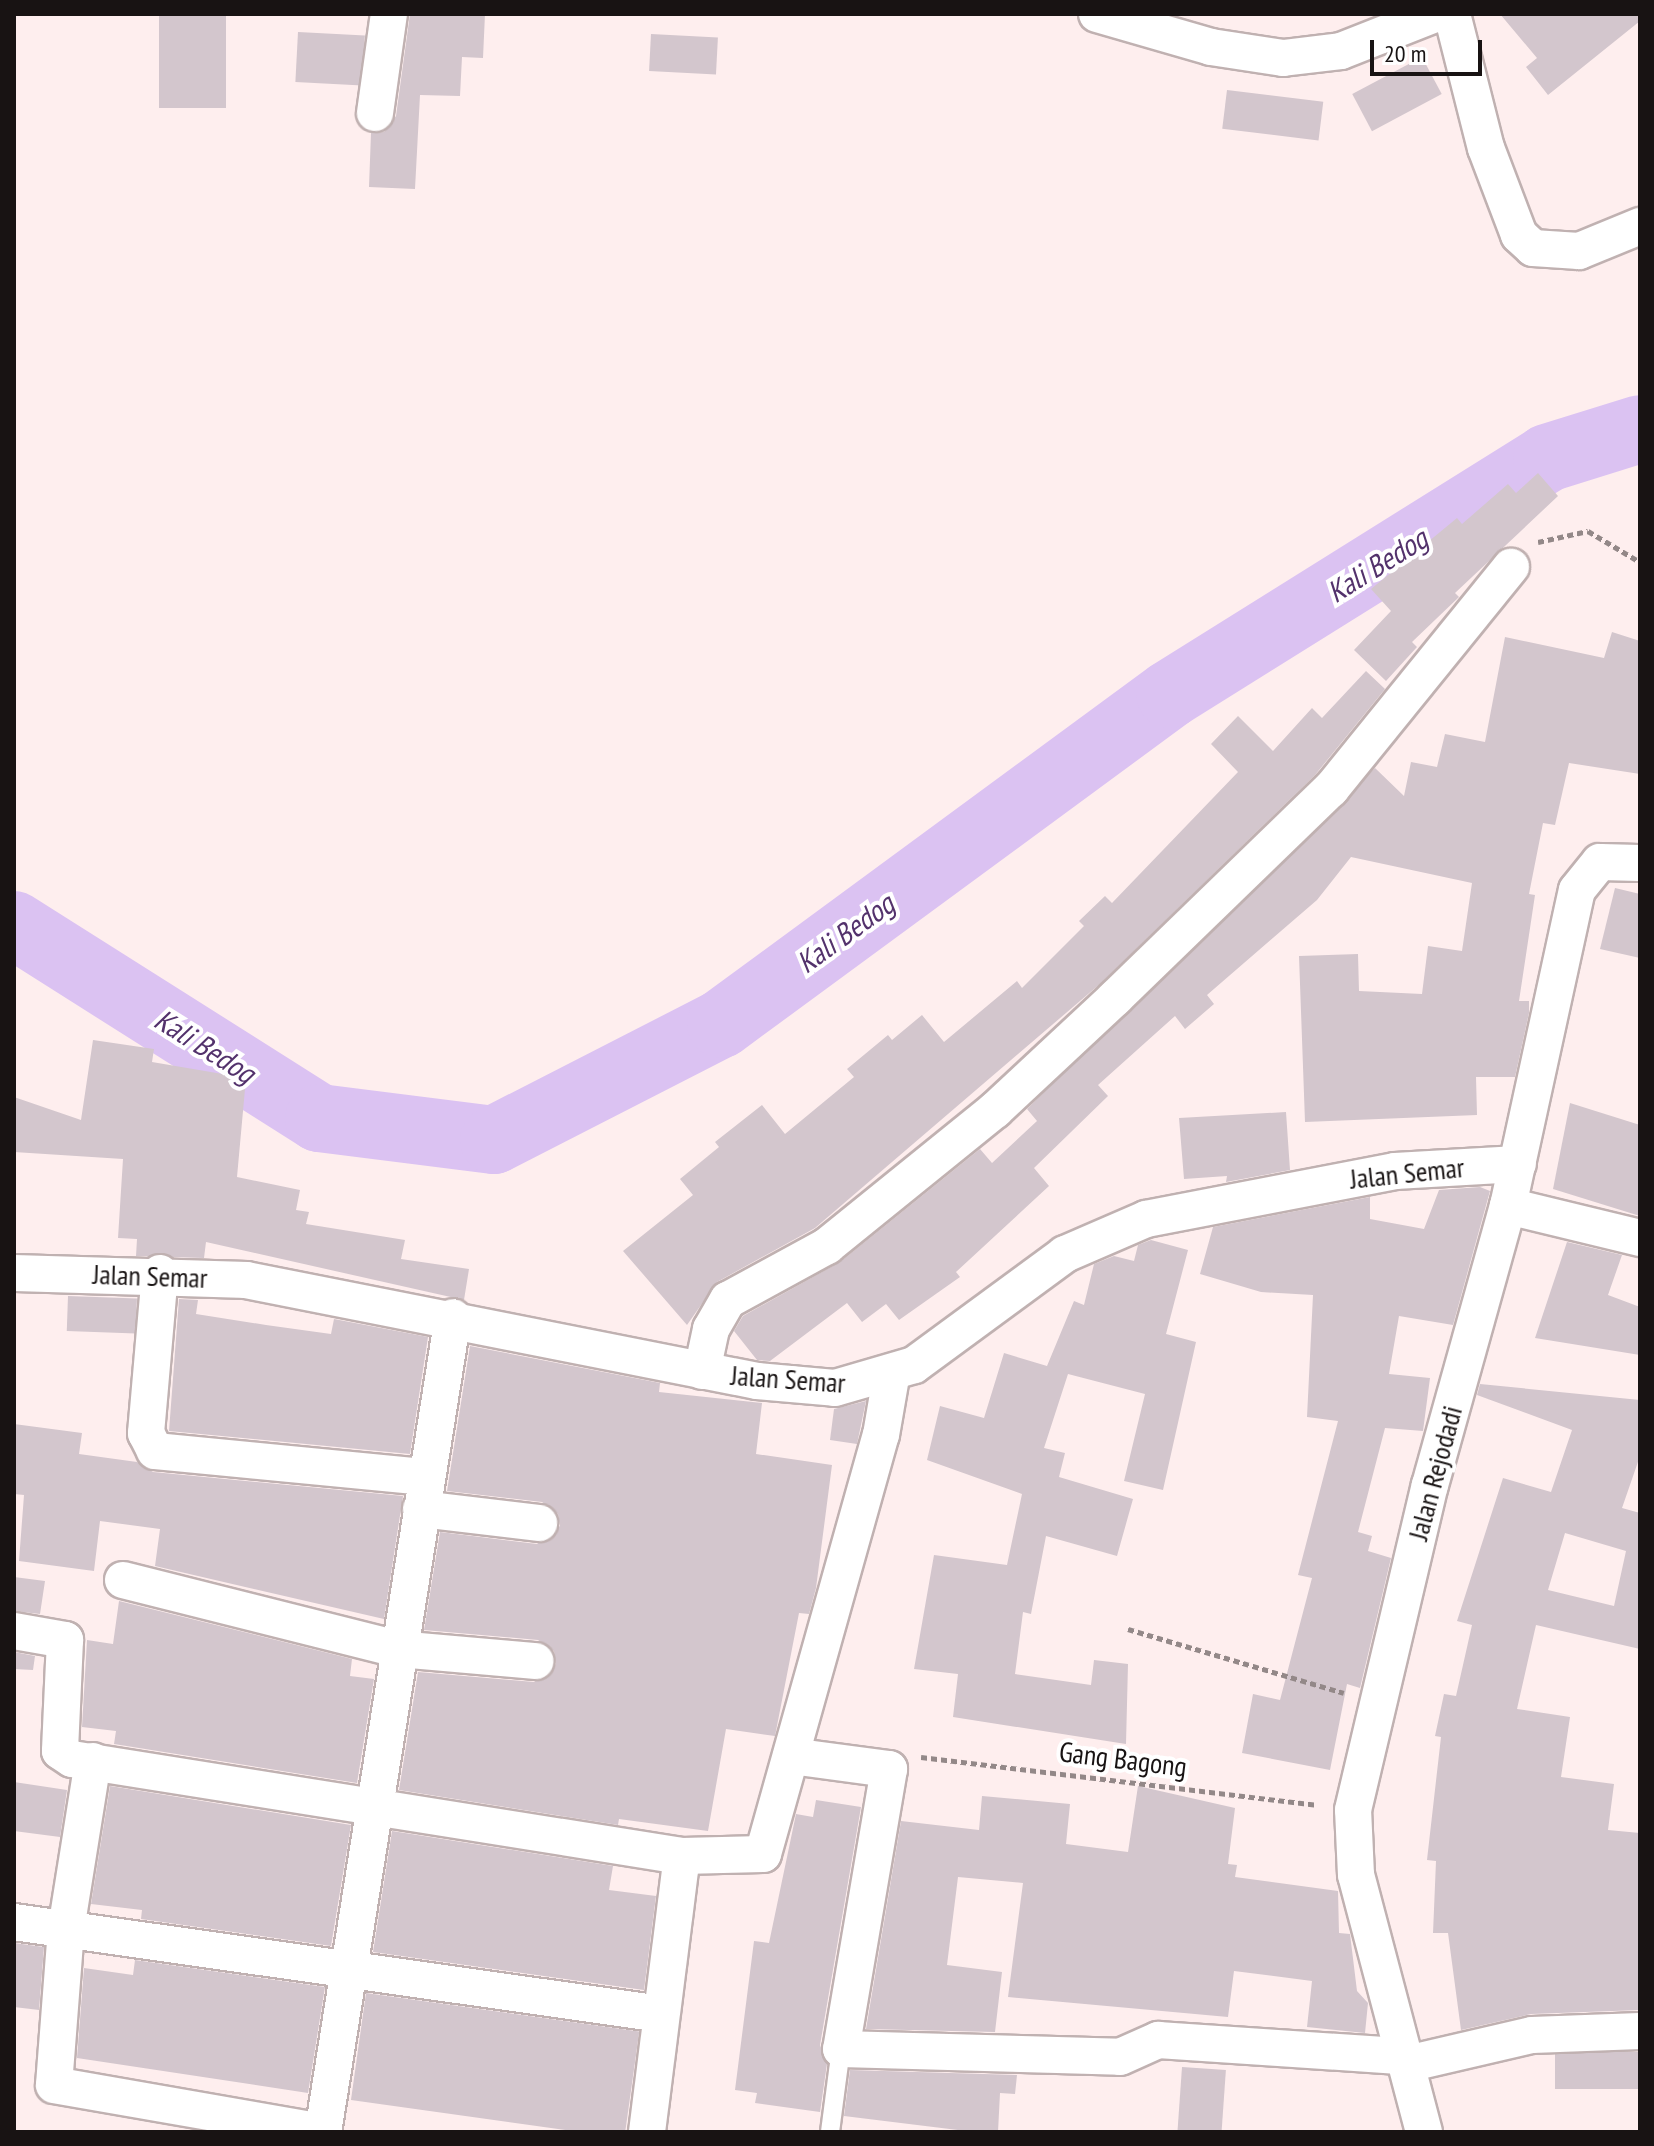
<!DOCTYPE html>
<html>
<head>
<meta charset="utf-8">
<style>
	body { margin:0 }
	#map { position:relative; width:1654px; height:2146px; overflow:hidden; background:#feeeee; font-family:"PT Sans Narrow",sans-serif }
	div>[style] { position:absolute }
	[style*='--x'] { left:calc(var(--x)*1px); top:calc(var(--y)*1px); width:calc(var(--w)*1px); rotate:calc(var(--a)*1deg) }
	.river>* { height:68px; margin:-34px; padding:0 34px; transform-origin:34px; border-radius:34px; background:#dbc2f2 }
	.building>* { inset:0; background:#d3c6cd; transform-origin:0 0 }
	.path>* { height:5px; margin-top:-2.5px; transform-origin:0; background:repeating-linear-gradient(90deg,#938888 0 6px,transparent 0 10px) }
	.roads { filter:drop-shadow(2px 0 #c0b1b1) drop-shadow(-2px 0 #c0b1b1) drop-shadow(0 2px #c0b1b1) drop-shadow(0 -2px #c0b1b1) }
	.service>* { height:18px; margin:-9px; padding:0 9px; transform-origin:9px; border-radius:9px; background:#fff }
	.minor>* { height:36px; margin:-18px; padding:0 18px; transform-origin:18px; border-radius:18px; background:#fff }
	span { translate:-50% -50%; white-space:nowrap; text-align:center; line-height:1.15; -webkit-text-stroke:8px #fff; paint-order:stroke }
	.street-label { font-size:28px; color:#181313 }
	.water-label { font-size:30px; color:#53326c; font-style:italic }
	.frame { position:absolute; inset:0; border:16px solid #181313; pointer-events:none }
	.scale { position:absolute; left:1370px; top:40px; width:112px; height:36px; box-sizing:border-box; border:4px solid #181313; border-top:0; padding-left:10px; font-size:24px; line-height:28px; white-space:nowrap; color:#181313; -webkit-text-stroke:6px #fff; paint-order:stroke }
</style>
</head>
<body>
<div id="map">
	<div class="river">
		<i style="--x:14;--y:925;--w:361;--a:32.3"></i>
		<i style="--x:319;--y:1118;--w:176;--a:7.2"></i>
		<i style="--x:494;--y:1140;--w:255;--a:-27.1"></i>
		<i style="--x:721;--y:1024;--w:557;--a:-36.31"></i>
		<i style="--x:1170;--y:694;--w:445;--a:-32"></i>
		<i style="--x:1547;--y:458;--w:97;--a:-17.3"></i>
	</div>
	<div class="building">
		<i style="left:159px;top:14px;width:67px;height:94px"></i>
		<i style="clip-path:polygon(410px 14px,485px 14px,483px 58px,462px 57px,460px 96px,420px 95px,415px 189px,369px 187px,371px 133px,384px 132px,396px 116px)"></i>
		<i style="clip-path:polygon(1500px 14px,1640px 14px,1640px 21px,1548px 95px,1526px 67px,1537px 58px)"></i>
		<i style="left:298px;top:32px;width:67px;height:50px;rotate:3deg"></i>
		<i style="left:651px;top:34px;width:67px;height:37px;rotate:3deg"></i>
		<i style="left:1422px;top:57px;width:42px;height:79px;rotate:62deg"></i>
		<i style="left:1227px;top:90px;width:97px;height:39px;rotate:7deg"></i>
		<i style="clip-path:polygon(1538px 473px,1558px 496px,1455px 593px,1459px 597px,1412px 642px,1417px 647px,1386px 681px,1354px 650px,1391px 611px,1371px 589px,1457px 518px,1462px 524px,1508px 484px,1516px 493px)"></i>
		<i style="clip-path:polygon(1612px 632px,1640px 641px,1640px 774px,1569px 763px,1555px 825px,1543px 823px,1529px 894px,1535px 895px,1519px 1001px,1529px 1001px,1529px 1013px,1515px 1077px,1476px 1077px,1477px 1115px,1305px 1122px,1299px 956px,1358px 954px,1359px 991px,1422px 994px,1428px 946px,1462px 951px,1472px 883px,1351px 857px,1317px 900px,1207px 995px,1214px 1004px,1185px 1029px,1175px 1016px,1098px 1085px,1108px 1096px,1034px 1168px,1049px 1186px,956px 1272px,960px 1277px,899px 1320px,886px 1304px,862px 1322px,847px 1303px,770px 1361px,757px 1360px,734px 1331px,743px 1316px,840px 1262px,980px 1149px,992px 1163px,1037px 1121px,1027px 1109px,1375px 768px,1404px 796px,1411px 762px,1437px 767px,1445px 734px,1485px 742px,1505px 637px,1604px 658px)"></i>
		<i style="clip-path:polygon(1366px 671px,1385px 689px,1315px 775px,1101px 983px,815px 1228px,717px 1282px,687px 1325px,623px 1251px,693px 1195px,680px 1179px,719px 1147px,715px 1142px,762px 1105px,785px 1134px,854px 1077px,847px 1069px,888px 1035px,892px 1040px,922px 1015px,944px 1042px,1017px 981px,1022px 988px,1084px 926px,1079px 921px,1105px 896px,1112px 903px,1238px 772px,1211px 744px,1238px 716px,1273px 751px,1312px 708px,1322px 718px)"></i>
		<i style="clip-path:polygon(1615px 888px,1640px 894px,1640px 958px,1600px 949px)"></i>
		<i style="clip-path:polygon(93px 1040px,154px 1049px,152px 1062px,246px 1078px,237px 1177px,300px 1190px,296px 1210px,309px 1212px,306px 1224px,405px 1240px,401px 1259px,469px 1269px,464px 1300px,206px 1242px,204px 1258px,136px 1256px,137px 1239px,118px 1238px,123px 1159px,14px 1152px,14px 1097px,81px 1120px)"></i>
		<i style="clip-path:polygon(1570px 1103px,1640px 1125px,1640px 1216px,1553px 1189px)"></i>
		<i style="clip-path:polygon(1286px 1112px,1290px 1170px,1226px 1182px,1227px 1176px,1184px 1179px,1179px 1118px)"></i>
		<i style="clip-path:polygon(1480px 1187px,1490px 1191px,1453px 1325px,1399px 1316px,1389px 1374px,1430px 1378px,1423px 1431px,1385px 1428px,1358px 1532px,1372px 1536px,1368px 1551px,1391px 1558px,1360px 1688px,1347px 1684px,1330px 1770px,1242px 1753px,1253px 1694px,1280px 1700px,1312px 1578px,1298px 1575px,1338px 1421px,1307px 1417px,1313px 1295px,1261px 1292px,1200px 1274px,1213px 1227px,1370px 1197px,1370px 1219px,1424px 1229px,1439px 1190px)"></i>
		<i style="clip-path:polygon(1151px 1240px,1188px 1250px,1166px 1334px,1196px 1342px,1163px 1490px,1124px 1481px,1145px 1394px,1068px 1374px,1044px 1448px,1065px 1453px,1059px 1477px,1133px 1499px,1117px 1556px,1046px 1536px,1031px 1614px,1023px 1612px,1015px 1674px,1091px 1685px,1094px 1660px,1128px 1664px,1126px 1744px,953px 1717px,958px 1674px,914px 1669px,934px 1555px,1007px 1565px,1022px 1494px,927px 1460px,940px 1406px,984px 1418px,1004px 1353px,1047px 1366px,1074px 1301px,1084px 1305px,1094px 1264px,1114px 1256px,1134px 1261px,1138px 1245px)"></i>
		<i style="clip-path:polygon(1567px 1242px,1622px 1255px,1608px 1295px,1640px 1307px,1640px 1355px,1535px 1338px)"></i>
		<i style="left:68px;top:1296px;width:69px;height:35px;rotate:2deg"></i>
		<i style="clip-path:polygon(179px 1299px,198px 1300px,196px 1314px,266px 1325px,331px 1334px,334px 1319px,428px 1337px,410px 1454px,169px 1431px)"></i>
		<i style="clip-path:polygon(470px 1346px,660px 1383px,659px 1392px,762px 1403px,756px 1454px,832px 1465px,816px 1588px,809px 1614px,799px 1613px,775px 1736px,726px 1729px,708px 1831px,619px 1819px,618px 1825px,399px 1790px,418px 1672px,534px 1682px,556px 1664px,554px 1651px,538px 1640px,424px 1630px,440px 1532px,537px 1544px,560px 1526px,558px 1514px,542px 1502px,447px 1491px)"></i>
		<i style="clip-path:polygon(evenodd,1480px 1384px,1640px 1400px,1640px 1456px,1622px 1508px,1640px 1513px,1640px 1649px,1536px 1625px,1517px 1709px,1570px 1717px,1561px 1777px,1614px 1784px,1608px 1830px,1640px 1833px,1640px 2010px,1531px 2014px,1461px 2030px,1448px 1933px,1433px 1933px,1436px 1861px,1427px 1860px,1441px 1737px,1435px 1736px,1444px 1694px,1456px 1696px,1472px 1625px,1457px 1621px,1503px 1478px,1551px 1492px,1572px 1430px,1477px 1395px,1480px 1384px,1565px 1533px,1626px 1551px,1614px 1606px,1548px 1590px,1565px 1533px)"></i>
		<i style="clip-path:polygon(866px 1401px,857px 1444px,830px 1440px,834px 1409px)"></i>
		<i style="clip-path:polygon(14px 1424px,82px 1433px,79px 1454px,137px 1462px,153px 1472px,403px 1496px,384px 1619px,155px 1566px,160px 1529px,100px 1521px,94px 1571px,19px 1561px,24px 1495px,14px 1494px)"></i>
		<i style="clip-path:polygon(14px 1577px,45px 1581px,40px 1614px,14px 1611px)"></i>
		<i style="clip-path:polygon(119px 1601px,352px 1659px,350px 1676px,374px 1679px,357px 1783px,114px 1744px,116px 1731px,82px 1727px,87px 1640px,113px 1644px)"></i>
		<i style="clip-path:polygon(14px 1652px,35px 1656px,33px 1670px,14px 1669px)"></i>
		<i style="clip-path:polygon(14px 1782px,67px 1790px,60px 1837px,14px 1831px)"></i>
		<i style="clip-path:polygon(110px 1786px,351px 1825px,331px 1946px,141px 1919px,142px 1910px,91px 1904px)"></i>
		<i style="clip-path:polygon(1138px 1786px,1235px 1808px,1228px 1864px,1237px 1865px,1235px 1877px,1338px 1891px,1339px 1933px,1350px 1934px,1357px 1991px,1368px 2003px,1365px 2033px,1307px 2027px,1312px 1981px,1234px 1971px,1228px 2017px,1008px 1997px,1023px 1883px,958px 1877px,947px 1965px,1002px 1972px,995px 2032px,866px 2029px,901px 1821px,979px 1830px,982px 1796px,1070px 1804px,1066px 1844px,1128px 1852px)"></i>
		<i style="clip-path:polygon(816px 1800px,861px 1807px,820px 2045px,827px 2064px,820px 2112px,755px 2103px,757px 2093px,735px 2090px,754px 1941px,769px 1943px,796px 1814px,813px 1817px)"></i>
		<i style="clip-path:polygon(392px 1831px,613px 1866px,609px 1890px,656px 1896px,644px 1990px,373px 1952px)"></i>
		<i style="clip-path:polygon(14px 1943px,44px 1947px,39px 2010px,14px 2007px)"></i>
		<i style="clip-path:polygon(135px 1960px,325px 1987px,308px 2093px,77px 2058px,84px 1968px,133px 1975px)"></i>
		<i style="left:366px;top:1993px;width:276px;height:108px;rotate:8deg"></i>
		<i style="left:1640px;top:2052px;width:37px;height:85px;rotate:90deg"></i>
		<i style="left:1182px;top:2067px;width:44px;height:65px;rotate:4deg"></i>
		<i style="clip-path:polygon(850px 2070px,1017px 2075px,1015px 2094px,1000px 2093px,998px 2132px,974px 2132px,844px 2116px)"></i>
	</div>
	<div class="path">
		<i style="--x:1538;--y:542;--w:51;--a:-12.4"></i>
		<i style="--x:1588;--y:531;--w:61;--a:30.8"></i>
		<i style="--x:1128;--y:1629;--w:225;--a:16.5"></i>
		<i style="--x:921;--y:1757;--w:398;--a:6.9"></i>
	</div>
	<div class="roads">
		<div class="service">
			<i style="--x:830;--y:2132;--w:84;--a:-82.5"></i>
		</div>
		<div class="minor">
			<i style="--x:1097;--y:14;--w:119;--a:16.1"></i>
			<i style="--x:1211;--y:47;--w:73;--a:8.7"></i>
			<i style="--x:1283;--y:58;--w:58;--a:-6.9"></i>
			<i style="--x:1341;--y:51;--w:101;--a:-21.5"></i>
			<i style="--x:1452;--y:14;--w:138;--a:75.8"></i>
			<i style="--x:1486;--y:148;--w:93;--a:69.2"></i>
			<i style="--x:1519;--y:235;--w:19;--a:43"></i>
			<i style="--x:1533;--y:248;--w:46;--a:3.7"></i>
			<i style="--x:1579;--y:251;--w:66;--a:-22.3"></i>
			<i style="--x:375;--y:113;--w:100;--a:-82"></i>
			<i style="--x:1508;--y:1206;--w:136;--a:13.6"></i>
			<i style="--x:14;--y:1273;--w:232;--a:1.7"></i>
			<i style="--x:246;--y:1280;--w:521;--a:11.18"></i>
			<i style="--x:757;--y:1381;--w:78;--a:5.1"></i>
			<i style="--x:835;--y:1388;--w:82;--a:-16.2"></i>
			<i style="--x:914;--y:1365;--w:187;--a:-36.3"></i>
			<i style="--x:1065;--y:1254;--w:88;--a:-23.4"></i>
			<i style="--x:1146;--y:1219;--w:254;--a:-10.9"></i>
			<i style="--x:1395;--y:1171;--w:123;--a:-3.3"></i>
			<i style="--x:160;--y:1273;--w:161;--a:95"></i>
			<i style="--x:146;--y:1433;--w:20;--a:63"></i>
			<i style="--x:155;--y:1451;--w:272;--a:5.5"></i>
			<i style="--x:702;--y:1371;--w:43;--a:-77.9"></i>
			<i style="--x:711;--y:1329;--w:34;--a:-60"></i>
			<i style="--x:728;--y:1300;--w:113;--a:-28.6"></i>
			<i style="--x:827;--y:1246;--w:216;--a:-39"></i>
			<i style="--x:995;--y:1110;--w:164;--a:-43"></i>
			<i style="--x:1115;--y:998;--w:301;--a:-44.1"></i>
			<i style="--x:1331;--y:789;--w:286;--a:-51"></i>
			<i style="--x:421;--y:1509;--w:119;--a:6.8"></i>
			<i style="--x:123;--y:1580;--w:283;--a:14.1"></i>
			<i style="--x:397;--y:1649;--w:139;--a:5"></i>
			<i style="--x:14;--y:1631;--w:52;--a:10"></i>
			<i style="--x:65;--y:1640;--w:111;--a:92.6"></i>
			<i style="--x:60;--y:1751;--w:14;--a:34"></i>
			<i style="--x:72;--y:1759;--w:618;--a:9.04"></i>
			<i style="--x:682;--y:1856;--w:81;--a:-1.4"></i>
			<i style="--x:763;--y:1854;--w:435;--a:-74.3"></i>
			<i style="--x:881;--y:1435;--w:59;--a:-80.2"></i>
			<i style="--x:791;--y:1756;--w:99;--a:7.6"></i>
			<i style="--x:889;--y:1769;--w:284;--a:99.7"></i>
			<i style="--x:841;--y:2049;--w:279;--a:1.6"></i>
			<i style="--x:1120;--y:2057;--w:42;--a:-24.1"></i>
			<i style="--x:1158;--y:2040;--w:245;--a:3.8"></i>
			<i style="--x:93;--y:1761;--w:170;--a:99.1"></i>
			<i style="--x:66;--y:1929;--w:156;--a:94.4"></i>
			<i style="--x:54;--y:2085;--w:272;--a:9.9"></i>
			<i style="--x:14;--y:1922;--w:654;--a:8.09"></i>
			<i style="--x:1407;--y:2064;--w:128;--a:-13.1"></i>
			<i style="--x:1532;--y:2035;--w:108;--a:-2.1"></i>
			<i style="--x:323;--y:2132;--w:825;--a:-80.94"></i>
			<i style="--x:647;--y:2132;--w:278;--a:-82.8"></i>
			<i style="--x:1424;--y:2132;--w:266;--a:-104.8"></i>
			<i style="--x:1356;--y:1875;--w:65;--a:-92.6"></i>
			<i style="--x:1353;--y:1810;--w:334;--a:-76.7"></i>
			<i style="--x:1430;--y:1485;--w:290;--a:-74.4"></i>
			<i style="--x:1508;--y:1206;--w:323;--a:-77.7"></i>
			<i style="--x:1577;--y:890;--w:36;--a:-51"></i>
			<i style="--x:1600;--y:862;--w:40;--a:1.4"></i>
		</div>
	</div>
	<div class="street-label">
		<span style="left:1407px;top:1173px;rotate:-6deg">Jalan Semar</span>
		<span style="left:150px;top:1276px;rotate:2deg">Jalan Semar</span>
		<span style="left:788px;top:1379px;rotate:4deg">Jalan Semar</span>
		<span style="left:1435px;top:1473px;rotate:-75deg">Jalan Rejodadi</span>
		<span style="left:1123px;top:1759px;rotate:7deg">Gang Bagong</span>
	</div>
	<div class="water-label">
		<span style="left:1377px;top:565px;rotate:-32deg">Kali Bedog</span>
		<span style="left:845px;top:933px;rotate:-36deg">Kali Bedog</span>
		<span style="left:205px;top:1046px;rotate:32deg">Kali Bedog</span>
	</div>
	<div class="frame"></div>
	<div class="scale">20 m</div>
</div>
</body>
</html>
